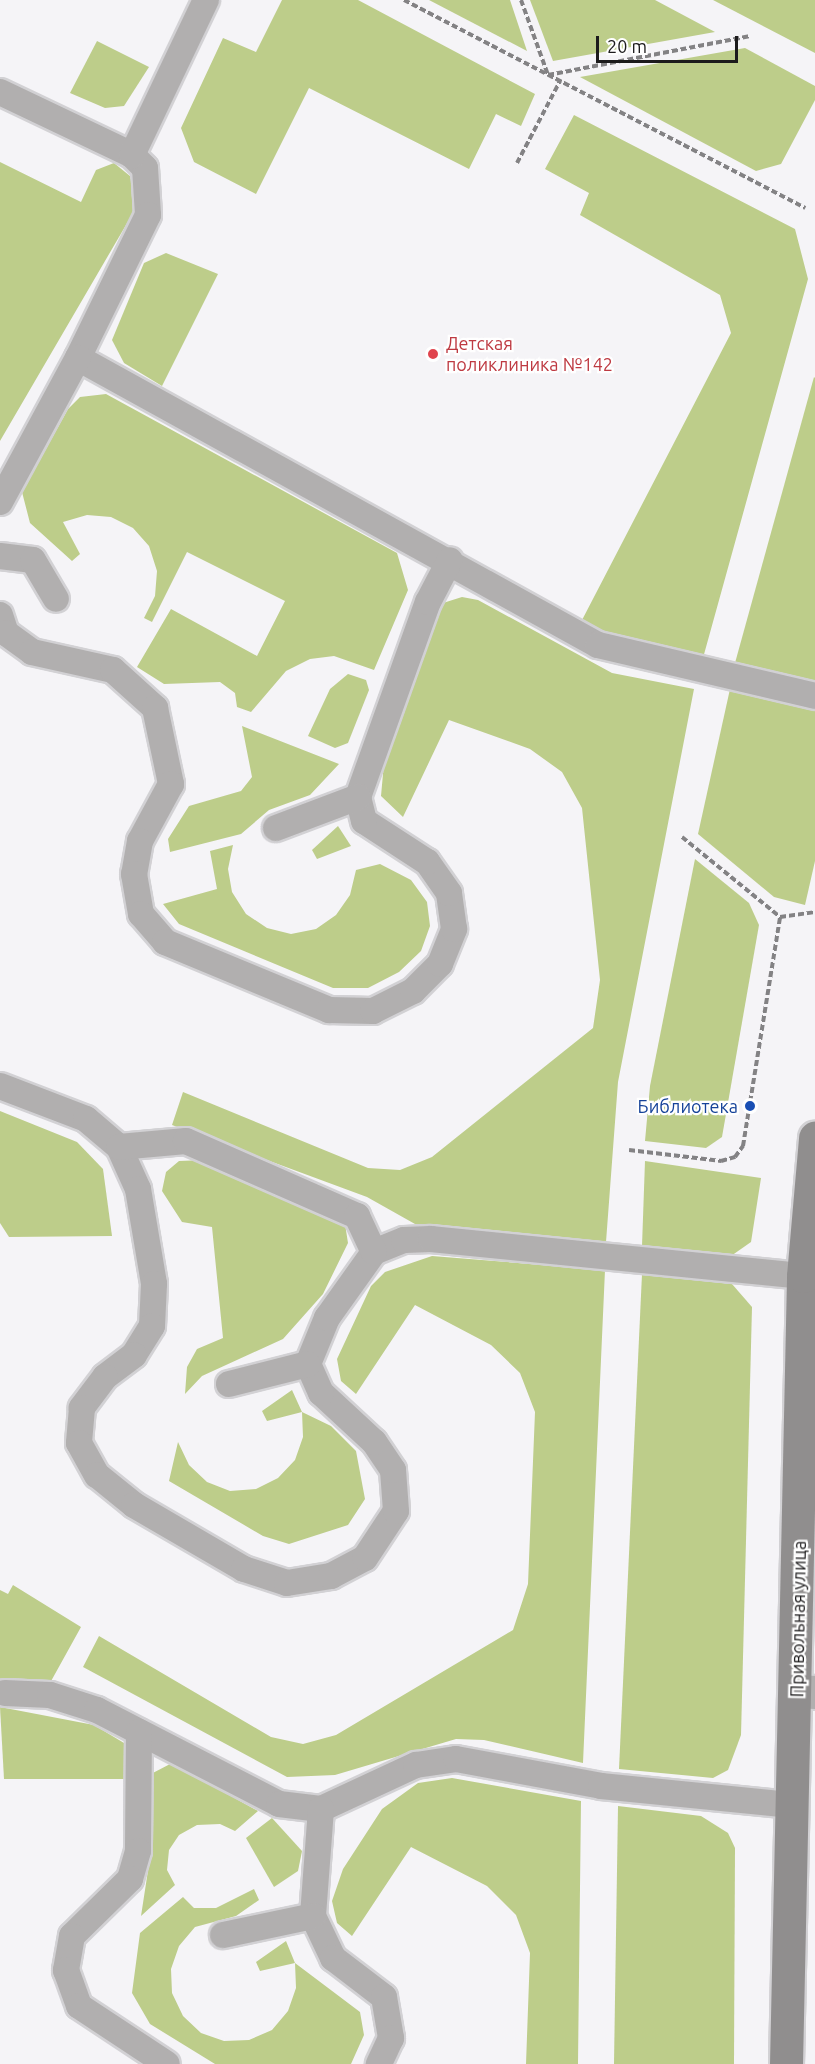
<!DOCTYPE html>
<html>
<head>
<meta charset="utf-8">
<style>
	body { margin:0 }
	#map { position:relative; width:815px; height:2064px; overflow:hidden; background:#f5f4f7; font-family:Ubuntu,sans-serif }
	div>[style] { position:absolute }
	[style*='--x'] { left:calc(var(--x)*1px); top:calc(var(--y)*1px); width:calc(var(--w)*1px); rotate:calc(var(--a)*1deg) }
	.green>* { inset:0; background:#bdcd8a }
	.path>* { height:4px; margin-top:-2px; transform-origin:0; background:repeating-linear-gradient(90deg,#838284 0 6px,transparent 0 9px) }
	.roads { filter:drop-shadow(2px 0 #d2d1d4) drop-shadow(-2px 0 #d2d1d4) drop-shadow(0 2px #d2d1d4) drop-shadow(0 -2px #d2d1d4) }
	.lane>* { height:26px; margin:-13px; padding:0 13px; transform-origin:13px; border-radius:13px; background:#b1afaf }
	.street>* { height:33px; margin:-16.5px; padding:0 16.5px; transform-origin:16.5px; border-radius:16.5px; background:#b1afaf }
	.secondary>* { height:33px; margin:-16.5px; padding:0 16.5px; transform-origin:16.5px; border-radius:16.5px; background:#908e8e }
	.dots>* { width:16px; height:16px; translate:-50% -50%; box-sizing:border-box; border:3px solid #fff; border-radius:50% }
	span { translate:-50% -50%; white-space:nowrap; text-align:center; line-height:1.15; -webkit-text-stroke:4.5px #fff; paint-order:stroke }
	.health-label { font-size:18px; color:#be3a42 }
	.left { translate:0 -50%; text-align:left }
	.transit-label { font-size:18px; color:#164399 }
	.right { translate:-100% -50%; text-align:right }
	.street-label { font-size:18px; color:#1c1b1c }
	.scale { position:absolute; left:596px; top:36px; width:142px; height:27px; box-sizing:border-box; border:3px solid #1c1b1c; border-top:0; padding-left:8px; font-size:18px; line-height:21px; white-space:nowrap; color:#1c1b1c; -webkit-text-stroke:4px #fff; paint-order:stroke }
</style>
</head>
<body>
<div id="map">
	<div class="green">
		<i style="clip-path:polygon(282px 0,358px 0,535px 94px,521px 126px,496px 114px,469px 169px,309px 88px,256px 194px,194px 162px,181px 128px,223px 38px,256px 52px)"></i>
		<i style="clip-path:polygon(429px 0,510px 0,527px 51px)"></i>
		<i style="clip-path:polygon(530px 0,655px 0,715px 32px,553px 61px)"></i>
		<i style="clip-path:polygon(713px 0,815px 0,815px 53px)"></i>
		<i style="clip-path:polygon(97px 41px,149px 67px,124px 106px,105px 108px,70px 93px)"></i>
		<i style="clip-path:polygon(745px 48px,815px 86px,815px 100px,781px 164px,756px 171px,580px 77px)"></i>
		<i style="clip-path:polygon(574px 115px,795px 229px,808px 279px,703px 658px,621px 642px,581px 622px,731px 333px,720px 295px,580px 215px,589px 193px,545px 169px)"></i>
		<i style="clip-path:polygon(0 162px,81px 202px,96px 170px,114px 163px,130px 176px,135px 195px,133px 213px,0 441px)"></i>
		<i style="clip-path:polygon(166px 253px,218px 274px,162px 386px,124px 363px,112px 340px,144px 263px)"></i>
		<i style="clip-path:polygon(814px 377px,815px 378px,815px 683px,735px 663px)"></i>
		<i style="clip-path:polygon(106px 394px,397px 553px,408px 590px,374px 670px,334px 656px,310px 659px,286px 671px,251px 712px,237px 707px,235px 693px,220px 682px,164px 684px,137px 667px,171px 609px,257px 656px,285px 601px,187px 552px,152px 622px,144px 618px,155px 596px,157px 571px,149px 546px,133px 528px,111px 517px,87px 515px,63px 522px,80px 554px,72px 561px,30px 523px,22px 492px,68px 409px,80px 397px)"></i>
		<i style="clip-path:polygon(462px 597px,478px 600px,612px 673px,694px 689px,618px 1082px,606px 1242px,415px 1224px,367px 1197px,172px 1125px,183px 1092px,368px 1168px,400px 1170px,432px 1157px,593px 1028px,600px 980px,582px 808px,562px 772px,530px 749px,449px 720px,403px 817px,381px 796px,385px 752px,443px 603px)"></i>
		<i style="clip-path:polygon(348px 674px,366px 680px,369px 690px,348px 743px,335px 748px,308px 736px,330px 689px)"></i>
		<i style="clip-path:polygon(730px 689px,815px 711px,815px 861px,805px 905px,774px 897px,698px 834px)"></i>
		<i style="clip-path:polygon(242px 726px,339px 764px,310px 795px,269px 810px,241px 834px,170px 852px,168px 839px,189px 806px,241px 791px,252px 777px)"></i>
		<i style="clip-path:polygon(338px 826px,351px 846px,317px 859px,312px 850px)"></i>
		<i style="clip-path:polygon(233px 845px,228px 869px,232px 892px,246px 914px,267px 928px,291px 934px,316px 929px,336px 915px,350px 895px,356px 870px,380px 864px,411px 880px,427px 902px,430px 926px,421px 951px,399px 972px,368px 988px,333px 988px,179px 924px,163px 904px,217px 889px,210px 851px)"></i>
		<i style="clip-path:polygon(695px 859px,749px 903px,759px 925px,722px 1137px,706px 1148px,645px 1141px,650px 1086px)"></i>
		<i style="clip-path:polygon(0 1111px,77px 1142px,103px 1169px,112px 1236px,9px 1237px,0 1223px)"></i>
		<i style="clip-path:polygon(204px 1160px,345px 1224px,348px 1243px,323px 1294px,283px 1339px,202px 1376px,185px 1394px,187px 1367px,197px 1349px,223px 1338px,212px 1227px,182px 1222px,162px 1191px,166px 1172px,179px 1161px)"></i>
		<i style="clip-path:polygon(645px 1161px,761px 1178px,751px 1242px,731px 1256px,717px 1257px,642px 1246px)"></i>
		<i style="clip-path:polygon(432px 1256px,605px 1270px,583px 1763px,484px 1740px,456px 1739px,335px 1775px,287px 1777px,83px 1667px,99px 1636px,271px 1737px,303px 1744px,336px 1735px,513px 1630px,528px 1584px,535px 1412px,520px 1373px,491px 1345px,415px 1305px,356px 1394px,341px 1381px,337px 1359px,371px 1286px,385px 1272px)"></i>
		<i style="clip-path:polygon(642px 1274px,732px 1284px,752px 1307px,741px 1735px,728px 1770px,713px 1778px,619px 1769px)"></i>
		<i style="clip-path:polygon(292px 1390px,302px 1412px,331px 1426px,356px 1451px,365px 1499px,348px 1525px,289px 1544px,263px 1536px,169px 1481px,178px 1442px,189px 1465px,207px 1482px,230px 1491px,256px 1489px,278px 1478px,295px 1460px,303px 1437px,302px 1412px,267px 1421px,262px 1411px)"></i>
		<i style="clip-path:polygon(13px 1585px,81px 1627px,50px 1683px,0 1680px,0 1590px,8px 1594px)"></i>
		<i style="clip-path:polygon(0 1707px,94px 1725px,124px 1743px,125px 1779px,4px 1779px)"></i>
		<i style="clip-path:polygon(172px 1763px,258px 1811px,235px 1831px,220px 1824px,197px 1825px,179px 1835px,169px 1850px,167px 1870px,175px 1885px,141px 1916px,151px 1851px,149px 1775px)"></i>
		<i style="clip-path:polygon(452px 1778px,581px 1801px,578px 2064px,526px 2064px,530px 1953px,516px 1915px,487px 1886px,411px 1847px,352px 1936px,337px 1923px,332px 1901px,343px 1869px,382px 1809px,418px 1783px)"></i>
		<i style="clip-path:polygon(618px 1806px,701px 1816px,728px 1833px,735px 1848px,734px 2064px,614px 2064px)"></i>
		<i style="clip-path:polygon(272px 1818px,302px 1851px,298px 1871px,274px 1887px,246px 1838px)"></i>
		<i style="clip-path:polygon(254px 1889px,259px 1900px,236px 1916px,195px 1927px,179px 1946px,171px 1969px,172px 1993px,183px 2016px,201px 2033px,224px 2041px,249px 2040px,272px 2030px,288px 2011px,296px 1988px,295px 1963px,260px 1971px,256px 1962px,286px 1941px,295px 1963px,360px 2012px,364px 2035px,351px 2064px,215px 2064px,150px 2024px,132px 1993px,140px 1933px,183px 1897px,194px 1908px,216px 1908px)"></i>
	</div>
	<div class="path">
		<i style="--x:404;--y:0;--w:452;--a:27.4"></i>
		<i style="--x:521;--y:0;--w:80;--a:70.2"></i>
		<i style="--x:548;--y:75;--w:206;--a:-10.9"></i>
		<i style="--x:517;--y:163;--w:93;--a:-62.3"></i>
		<i style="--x:682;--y:837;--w:127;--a:39.2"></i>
		<i style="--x:780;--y:917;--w:35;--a:-8"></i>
		<i style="--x:629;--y:1150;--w:93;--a:6.8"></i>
		<i style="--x:721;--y:1161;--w:15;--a:-16"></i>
		<i style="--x:735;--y:1157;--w:14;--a:-54"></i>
		<i style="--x:743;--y:1146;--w:232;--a:-80.8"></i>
	</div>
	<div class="roads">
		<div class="lane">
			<i style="--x:0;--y:92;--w:146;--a:25.5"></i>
			<i style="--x:132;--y:155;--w:18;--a:45"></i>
			<i style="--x:145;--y:168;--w:47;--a:86.3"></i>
			<i style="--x:148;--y:215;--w:159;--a:116.1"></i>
			<i style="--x:78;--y:358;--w:594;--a:28.9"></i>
			<i style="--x:598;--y:645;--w:223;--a:13.2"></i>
			<i style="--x:132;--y:155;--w:172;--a:-64.5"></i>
			<i style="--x:0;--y:502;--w:164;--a:-61.6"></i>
			<i style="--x:0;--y:556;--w:33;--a:7"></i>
			<i style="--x:33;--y:560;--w:45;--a:59.5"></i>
			<i style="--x:0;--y:615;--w:19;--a:72"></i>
			<i style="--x:6;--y:633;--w:32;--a:36"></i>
			<i style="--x:32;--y:652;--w:83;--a:12.5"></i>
			<i style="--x:113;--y:670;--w:57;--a:42.1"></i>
			<i style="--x:155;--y:708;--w:78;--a:78.1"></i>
			<i style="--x:171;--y:784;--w:65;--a:118.5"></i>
			<i style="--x:140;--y:841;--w:34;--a:100"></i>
			<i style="--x:134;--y:874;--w:41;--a:80.1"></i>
			<i style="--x:141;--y:914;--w:37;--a:49"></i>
			<i style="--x:165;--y:942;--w:178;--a:22.5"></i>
			<i style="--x:329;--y:1010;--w:44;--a:1.3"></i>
			<i style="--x:373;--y:1011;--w:45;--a:-26.6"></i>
			<i style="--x:413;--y:991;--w:38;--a:-45"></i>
			<i style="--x:440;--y:964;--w:38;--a:-68"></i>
			<i style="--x:454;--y:929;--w:36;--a:-98"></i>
			<i style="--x:449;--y:893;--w:38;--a:-125"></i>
			<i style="--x:427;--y:862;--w:75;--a:-146.9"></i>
			<i style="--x:364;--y:821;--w:25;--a:-104"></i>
			<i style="--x:358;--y:797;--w:207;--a:-70.3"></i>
			<i style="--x:428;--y:602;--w:47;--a:-62.4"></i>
			<i style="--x:276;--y:828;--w:88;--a:-20.7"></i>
			<i style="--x:0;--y:1086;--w:92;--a:21"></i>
			<i style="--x:86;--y:1119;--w:43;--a:40.3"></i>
			<i style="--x:119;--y:1147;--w:46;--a:65.7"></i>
			<i style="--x:138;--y:1189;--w:96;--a:80.4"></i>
			<i style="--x:154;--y:1284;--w:42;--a:92.7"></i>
			<i style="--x:152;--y:1326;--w:34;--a:122"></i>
			<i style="--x:134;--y:1355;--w:36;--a:143"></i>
			<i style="--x:105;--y:1377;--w:39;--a:127"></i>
			<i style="--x:82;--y:1408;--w:35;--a:95"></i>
			<i style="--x:79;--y:1443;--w:37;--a:61"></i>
			<i style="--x:97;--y:1475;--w:48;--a:39"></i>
			<i style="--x:134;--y:1505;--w:127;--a:30.2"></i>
			<i style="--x:244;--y:1569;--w:45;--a:18"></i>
			<i style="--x:287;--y:1583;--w:45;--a:-9"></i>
			<i style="--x:331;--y:1576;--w:38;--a:-28"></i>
			<i style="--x:365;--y:1558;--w:56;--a:-56.6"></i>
			<i style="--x:396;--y:1511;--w:41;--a:-94.2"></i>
			<i style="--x:393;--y:1470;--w:34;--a:-124"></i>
			<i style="--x:374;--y:1442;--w:72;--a:-137.2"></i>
			<i style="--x:321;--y:1393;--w:32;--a:-114"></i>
			<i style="--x:308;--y:1364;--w:50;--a:-67.6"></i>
			<i style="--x:327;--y:1318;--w:81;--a:-54.5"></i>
			<i style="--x:374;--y:1252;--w:32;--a:-22"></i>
			<i style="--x:404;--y:1240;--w:27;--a:-2"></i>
			<i style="--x:431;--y:1239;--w:374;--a:5.7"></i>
			<i style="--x:119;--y:1147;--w:67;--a:-5.1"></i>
			<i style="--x:186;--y:1141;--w:187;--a:23.7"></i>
			<i style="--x:357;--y:1216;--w:40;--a:65"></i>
			<i style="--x:229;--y:1384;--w:81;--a:-14.2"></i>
			<i style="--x:5;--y:1693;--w:45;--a:2.5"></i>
			<i style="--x:50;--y:1695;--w:49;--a:17.7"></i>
			<i style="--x:97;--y:1710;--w:205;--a:27.3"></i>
			<i style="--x:279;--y:1804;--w:42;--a:6.8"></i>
			<i style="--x:321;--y:1809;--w:105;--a:-24.9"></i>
			<i style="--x:416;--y:1765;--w:40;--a:-8.5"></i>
			<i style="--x:456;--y:1759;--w:147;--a:10.5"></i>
			<i style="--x:601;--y:1786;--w:192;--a:5.7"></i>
			<i style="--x:139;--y:1732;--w:119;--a:90.5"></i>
			<i style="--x:138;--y:1851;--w:29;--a:106"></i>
			<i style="--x:130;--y:1879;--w:81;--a:135.5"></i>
			<i style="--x:72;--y:1936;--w:35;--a:100"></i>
			<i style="--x:66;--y:1970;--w:38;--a:70"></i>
			<i style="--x:79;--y:2006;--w:105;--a:33.4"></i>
			<i style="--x:321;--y:1809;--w:107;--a:94.3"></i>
			<i style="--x:313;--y:1916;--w:47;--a:64.5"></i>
			<i style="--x:333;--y:1958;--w:64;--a:37.4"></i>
			<i style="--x:384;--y:1997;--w:42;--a:80.3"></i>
			<i style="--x:391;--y:2038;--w:29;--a:115"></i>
			<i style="--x:223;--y:1935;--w:92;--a:-11.9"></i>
		</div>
		<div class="street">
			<i style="--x:796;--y:1691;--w:19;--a:3"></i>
		</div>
		<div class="secondary">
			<i style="--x:786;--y:2064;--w:788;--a:-88.76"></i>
			<i style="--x:803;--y:1276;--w:139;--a:-85"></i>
		</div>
	</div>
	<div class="dots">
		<i style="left:433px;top:354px;background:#e0444e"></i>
		<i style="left:750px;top:1106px;background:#1a4fb4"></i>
	</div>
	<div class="health-label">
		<span class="left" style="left:446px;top:354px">Детская<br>поликлиника №142</span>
	</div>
	<div class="transit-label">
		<span class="right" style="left:738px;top:1106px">Библиотека</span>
	</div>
	<div class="street-label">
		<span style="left:798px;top:1619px;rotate:-89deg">Привольная улица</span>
	</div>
	<div class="scale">20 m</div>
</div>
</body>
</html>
